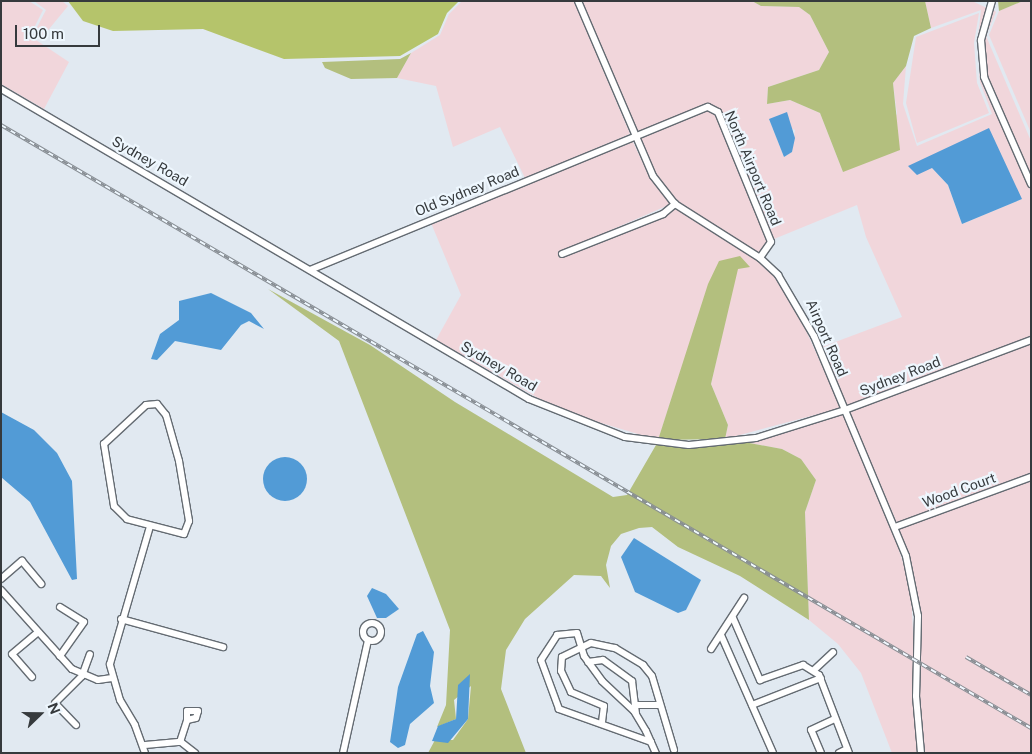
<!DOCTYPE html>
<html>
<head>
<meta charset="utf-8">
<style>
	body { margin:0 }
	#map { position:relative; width:1032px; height:754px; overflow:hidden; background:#e1e9f1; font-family:"Public Sans",sans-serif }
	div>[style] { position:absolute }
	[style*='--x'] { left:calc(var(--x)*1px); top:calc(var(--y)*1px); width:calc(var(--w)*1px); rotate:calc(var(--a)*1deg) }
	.industrial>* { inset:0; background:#f1d6db }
	.green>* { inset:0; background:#b3bf7e }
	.forest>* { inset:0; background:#b5c46b }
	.water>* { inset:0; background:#529bd6 }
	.round { border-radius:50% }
	.roads { filter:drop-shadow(1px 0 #646b72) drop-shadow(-1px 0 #646b72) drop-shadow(0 1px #646b72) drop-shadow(0 -1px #646b72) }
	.minor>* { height:6px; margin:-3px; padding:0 3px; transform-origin:3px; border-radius:3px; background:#fff }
	.minor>.ring { margin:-3px; padding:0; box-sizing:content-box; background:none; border:6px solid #fff; border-radius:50% }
	.rail>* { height:4px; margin-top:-2px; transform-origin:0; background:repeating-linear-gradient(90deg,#eef7fe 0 5.5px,#888e94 0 11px); box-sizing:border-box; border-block:1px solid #888e94 }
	span { translate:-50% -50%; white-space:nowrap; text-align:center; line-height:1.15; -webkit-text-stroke:4.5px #eef7fe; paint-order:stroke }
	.street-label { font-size:14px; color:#363a3d }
	.frame { position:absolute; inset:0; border:2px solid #363a3d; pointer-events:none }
	.north { position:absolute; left:15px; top:689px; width:50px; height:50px; -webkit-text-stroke:4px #eef7fe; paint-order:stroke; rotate:68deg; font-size:14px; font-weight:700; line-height:20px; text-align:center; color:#363a3d }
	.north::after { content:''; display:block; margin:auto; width:18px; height:22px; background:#363a3d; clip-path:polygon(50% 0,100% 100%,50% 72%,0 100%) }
	.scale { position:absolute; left:15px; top:25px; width:85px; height:22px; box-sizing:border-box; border:2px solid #363a3d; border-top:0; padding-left:6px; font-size:15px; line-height:18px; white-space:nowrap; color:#363a3d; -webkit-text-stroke:4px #eef7fe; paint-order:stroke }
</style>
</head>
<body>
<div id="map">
	<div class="industrial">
		<i style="clip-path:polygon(1px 1px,29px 1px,43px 10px,30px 36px,69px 62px,44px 109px,1px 84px)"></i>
		<i style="clip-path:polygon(34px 1px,62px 1px,68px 6px,40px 40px,33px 35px,46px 10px)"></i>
		<i style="clip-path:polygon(462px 1px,574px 1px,630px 134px,525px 178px,500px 127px,453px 147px,436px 86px,397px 78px,411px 53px,440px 35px,449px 14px)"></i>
		<i style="clip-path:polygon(evenodd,582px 1px,752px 1px,761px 6px,799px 7px,810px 15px,829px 52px,819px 70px,768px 87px,767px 104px,790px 100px,820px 113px,843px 172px,897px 114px,893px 83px,906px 66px,903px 104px,917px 146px,992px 114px,980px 82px,979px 72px,1031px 192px,1031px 336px,847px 406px,822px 347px,902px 317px,866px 237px,857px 205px,774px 239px,721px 111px,707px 105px,636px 132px,582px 1px,769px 119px,795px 130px,792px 152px,784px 157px,769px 119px,582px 1px,932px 168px,1022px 199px,962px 224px,948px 185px,932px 168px)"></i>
		<i style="clip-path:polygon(925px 1px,972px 1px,987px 8px,977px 46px,981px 10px,931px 28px)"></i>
		<i style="clip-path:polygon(1023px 1px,1031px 1px,1031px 133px,989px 35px,999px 11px)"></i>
		<i style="clip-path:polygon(993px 9px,996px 12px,986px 36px,1031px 141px,1031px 176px,987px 76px,984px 41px)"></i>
		<i style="clip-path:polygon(979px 13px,974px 43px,977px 83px,989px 113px,917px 143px,906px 103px,916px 37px)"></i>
		<i style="clip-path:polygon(708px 111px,715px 114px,768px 241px,759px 254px,678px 202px,656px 175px,638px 137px)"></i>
		<i style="clip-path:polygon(632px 140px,650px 178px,671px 204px,558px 253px,560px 258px,664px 217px,675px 208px,758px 260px,775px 277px,799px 315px,841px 408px,725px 439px,728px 425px,711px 384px,740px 256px,672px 397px,658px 440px,561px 411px,436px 340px,461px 295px,431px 223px)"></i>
		<i style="clip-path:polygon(1031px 343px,1031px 474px,897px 523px,849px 412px)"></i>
		<i style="clip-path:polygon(843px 414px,892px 528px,911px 588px,918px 753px,892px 753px,861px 673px,838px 644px,809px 620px,805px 512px,816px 480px,801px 459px,782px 449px,744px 442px)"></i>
		<i style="clip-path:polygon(1031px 480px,1031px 753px,925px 753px,919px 696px,921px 615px,899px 529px)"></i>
	</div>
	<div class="green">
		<i style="clip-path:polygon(752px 1px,925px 1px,931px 28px,914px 36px,906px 66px,893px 83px,900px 150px,843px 172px,820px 113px,790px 100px,767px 104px,768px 87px,819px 70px,829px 52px,810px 15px,799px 7px,761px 6px)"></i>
		<i style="clip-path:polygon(998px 1px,1023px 1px,999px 11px)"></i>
		<i style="clip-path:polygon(411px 53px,397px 78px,351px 79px,325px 68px,322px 62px,400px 59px)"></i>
		<i style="clip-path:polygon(740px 256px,750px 267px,738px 269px,711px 384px,728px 425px,725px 439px,658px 440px,708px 284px,719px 261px)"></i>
		<i style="clip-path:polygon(268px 289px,370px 345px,455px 402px,613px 497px,627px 495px,656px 445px,744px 442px,782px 449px,801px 459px,816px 480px,805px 512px,809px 620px,740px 576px,678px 547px,652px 527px,639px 528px,621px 534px,611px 546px,606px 565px,610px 588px,601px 576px,574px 575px,525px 619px,506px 650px,501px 689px,526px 753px,428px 753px,435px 740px,453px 740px,468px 719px,471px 686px,454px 700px,456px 719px,437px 727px,446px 705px,450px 630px,339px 341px)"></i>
	</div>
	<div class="forest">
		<i style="clip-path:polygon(68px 1px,459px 1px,447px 13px,438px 34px,400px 56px,284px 59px,203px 29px,113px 31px,83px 21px)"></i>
	</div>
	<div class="water">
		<i style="clip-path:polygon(787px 112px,795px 138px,792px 152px,784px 157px,769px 119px)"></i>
		<i style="clip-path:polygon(989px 128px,1022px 199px,962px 224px,948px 185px,932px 168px,917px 175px,908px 166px)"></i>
		<i style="clip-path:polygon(211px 293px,251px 313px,264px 329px,249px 321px,241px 325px,221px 350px,175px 341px,157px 360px,151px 359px,160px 334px,179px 320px,179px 301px)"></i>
		<i style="clip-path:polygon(1px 412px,34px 430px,57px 453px,72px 481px,77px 579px,72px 580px,30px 502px,1px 477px)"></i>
		<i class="round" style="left:263px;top:457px;width:44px;height:44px"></i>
		<i style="clip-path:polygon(634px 538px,701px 580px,686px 610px,678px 613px,635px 592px,621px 557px)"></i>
		<i style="clip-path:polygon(372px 588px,386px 594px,399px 609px,386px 618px,377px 618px,367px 596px)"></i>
		<i style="clip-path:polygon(423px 631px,434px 652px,430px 686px,434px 703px,410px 724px,405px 745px,398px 748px,390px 742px,398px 687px,417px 634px)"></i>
		<i style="clip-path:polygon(470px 674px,468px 719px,448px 743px,432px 741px,438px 726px,456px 719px,458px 685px)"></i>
	</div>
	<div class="roads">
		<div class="minor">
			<i style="--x:578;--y:1;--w:190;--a:66.8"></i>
			<i style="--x:653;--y:176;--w:36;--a:52"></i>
			<i style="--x:675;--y:204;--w:101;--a:32.4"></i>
			<i style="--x:760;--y:258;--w:25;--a:43"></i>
			<i style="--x:778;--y:275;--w:71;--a:59.5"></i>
			<i style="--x:814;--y:336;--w:238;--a:67.3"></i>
			<i style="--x:906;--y:556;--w:61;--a:78.7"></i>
			<i style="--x:918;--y:616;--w:80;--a:91.4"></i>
			<i style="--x:916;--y:696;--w:57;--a:85"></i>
			<i style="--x:992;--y:1;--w:41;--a:105.8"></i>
			<i style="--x:981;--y:40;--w:37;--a:85"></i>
			<i style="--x:984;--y:77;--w:117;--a:66.3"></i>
			<i style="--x:1;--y:89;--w:612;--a:30.42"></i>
			<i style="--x:529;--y:399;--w:103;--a:21.6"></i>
			<i style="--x:625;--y:437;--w:64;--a:7.1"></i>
			<i style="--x:689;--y:445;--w:67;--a:-6"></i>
			<i style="--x:756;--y:438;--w:93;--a:-17.5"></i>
			<i style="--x:845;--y:410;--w:199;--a:-20.6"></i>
			<i style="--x:562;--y:254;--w:109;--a:-21.6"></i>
			<i style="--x:663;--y:214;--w:16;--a:-40"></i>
			<i style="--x:310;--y:270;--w:430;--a:-22.3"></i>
			<i style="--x:708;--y:107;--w:11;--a:27"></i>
			<i style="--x:718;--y:112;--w:140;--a:67.8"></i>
			<i style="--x:771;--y:242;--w:19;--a:125"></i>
			<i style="--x:157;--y:404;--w:14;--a:51"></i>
			<i style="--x:166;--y:415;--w:48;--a:74.2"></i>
			<i style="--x:179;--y:461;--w:61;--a:80.5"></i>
			<i style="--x:189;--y:521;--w:14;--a:111"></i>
			<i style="--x:184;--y:534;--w:59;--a:-165.3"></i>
			<i style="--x:127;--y:519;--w:18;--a:-135"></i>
			<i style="--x:114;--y:506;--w:63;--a:-99.2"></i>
			<i style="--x:104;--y:444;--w:57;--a:-42.9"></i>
			<i style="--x:146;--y:405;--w:11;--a:-5"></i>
			<i style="--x:895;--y:527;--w:145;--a:-20.2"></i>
			<i style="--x:1;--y:579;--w:28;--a:-41"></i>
			<i style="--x:22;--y:561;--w:30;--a:50"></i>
			<i style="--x:1;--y:590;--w:106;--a:48.1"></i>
			<i style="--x:72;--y:669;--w:28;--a:23"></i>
			<i style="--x:98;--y:680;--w:14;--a:-8"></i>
			<i style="--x:60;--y:607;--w:28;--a:32"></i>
			<i style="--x:84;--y:622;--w:42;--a:125.2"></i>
			<i style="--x:733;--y:618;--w:68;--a:66.5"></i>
			<i style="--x:760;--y:680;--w:46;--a:-19.2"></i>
			<i style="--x:803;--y:665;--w:19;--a:32"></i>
			<i style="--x:819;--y:675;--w:84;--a:69"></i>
			<i style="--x:121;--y:619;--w:106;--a:15.4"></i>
			<i class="ring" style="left:363px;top:623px;width:12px;height:12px"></i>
			<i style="--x:721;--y:635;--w:129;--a:66.2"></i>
			<i style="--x:711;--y:649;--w:61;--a:-57.1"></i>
			<i style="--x:588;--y:662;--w:15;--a:-8"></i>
			<i style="--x:603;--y:660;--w:36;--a:36"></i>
			<i style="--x:632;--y:681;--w:32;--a:83"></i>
			<i style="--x:814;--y:670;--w:26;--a:-43"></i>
			<i style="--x:32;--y:677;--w:30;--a:-131"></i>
			<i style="--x:12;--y:654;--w:34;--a:-40"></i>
			<i style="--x:636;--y:705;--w:23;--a:0"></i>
			<i style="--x:752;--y:705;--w:74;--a:-21.4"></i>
			<i style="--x:602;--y:722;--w:16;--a:-83"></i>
			<i style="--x:604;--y:706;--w:36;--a:-157"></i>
			<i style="--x:571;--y:692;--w:23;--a:-115"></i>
			<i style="--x:561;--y:671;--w:14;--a:-86"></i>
			<i style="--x:562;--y:657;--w:32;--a:-26"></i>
			<i style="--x:591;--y:643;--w:25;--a:12"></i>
			<i style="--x:615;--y:648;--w:33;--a:31"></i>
			<i style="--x:643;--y:665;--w:14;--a:51"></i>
			<i style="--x:652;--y:676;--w:77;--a:73.4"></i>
			<i style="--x:76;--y:725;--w:30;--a:-134"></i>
			<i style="--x:55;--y:703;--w:38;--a:-45"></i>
			<i style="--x:82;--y:676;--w:23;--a:-70"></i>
			<i style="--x:180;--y:742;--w:23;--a:-72"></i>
			<i style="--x:187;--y:720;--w:9;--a:-13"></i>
			<i style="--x:196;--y:718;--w:7;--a:-74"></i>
			<i style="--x:198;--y:711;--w:11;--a:180"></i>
			<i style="--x:187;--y:711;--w:9;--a:90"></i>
			<i style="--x:651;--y:742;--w:98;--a:-160.3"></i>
			<i style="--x:559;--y:709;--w:52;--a:-110.2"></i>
			<i style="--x:541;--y:660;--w:30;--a:-57"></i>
			<i style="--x:557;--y:635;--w:20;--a:-6"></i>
			<i style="--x:577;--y:633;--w:24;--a:73"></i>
			<i style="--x:584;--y:656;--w:31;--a:54"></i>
			<i style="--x:602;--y:681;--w:44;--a:43.2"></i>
			<i style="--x:634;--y:711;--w:23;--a:59"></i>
			<i style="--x:646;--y:731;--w:24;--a:66"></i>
			<i style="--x:145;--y:745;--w:36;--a:-5"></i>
			<i style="--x:181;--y:742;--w:18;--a:38"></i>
			<i style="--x:145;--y:753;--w:30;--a:-110"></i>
			<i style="--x:135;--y:725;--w:29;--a:-121"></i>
			<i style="--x:120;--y:700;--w:37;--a:-106"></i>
			<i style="--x:110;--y:664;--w:144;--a:-73.8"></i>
			<i style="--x:343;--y:753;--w:116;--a:-77.5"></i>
			<i style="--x:821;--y:753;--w:25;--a:-113"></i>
			<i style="--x:811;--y:730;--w:26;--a:-25"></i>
			<i style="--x:839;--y:753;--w:9;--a:-27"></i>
		</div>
	</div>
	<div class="rail">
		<i style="--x:1;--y:125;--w:1194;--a:30.35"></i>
		<i style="--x:966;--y:657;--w:75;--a:30.3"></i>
	</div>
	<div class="street-label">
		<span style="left:150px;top:161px;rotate:30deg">Sydney Road</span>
		<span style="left:753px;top:168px;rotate:67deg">North Airport Road</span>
		<span style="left:467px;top:191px;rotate:-22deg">Old Sydney Road</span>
		<span style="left:827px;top:338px;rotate:66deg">Airport Road</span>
		<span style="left:499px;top:366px;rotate:30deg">Sydney Road</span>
		<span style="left:900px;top:376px;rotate:-21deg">Sydney Road</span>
		<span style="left:959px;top:490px;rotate:-20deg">Wood Court</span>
	</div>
	<div class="frame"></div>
	<div class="north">N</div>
	<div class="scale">100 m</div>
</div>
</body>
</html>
